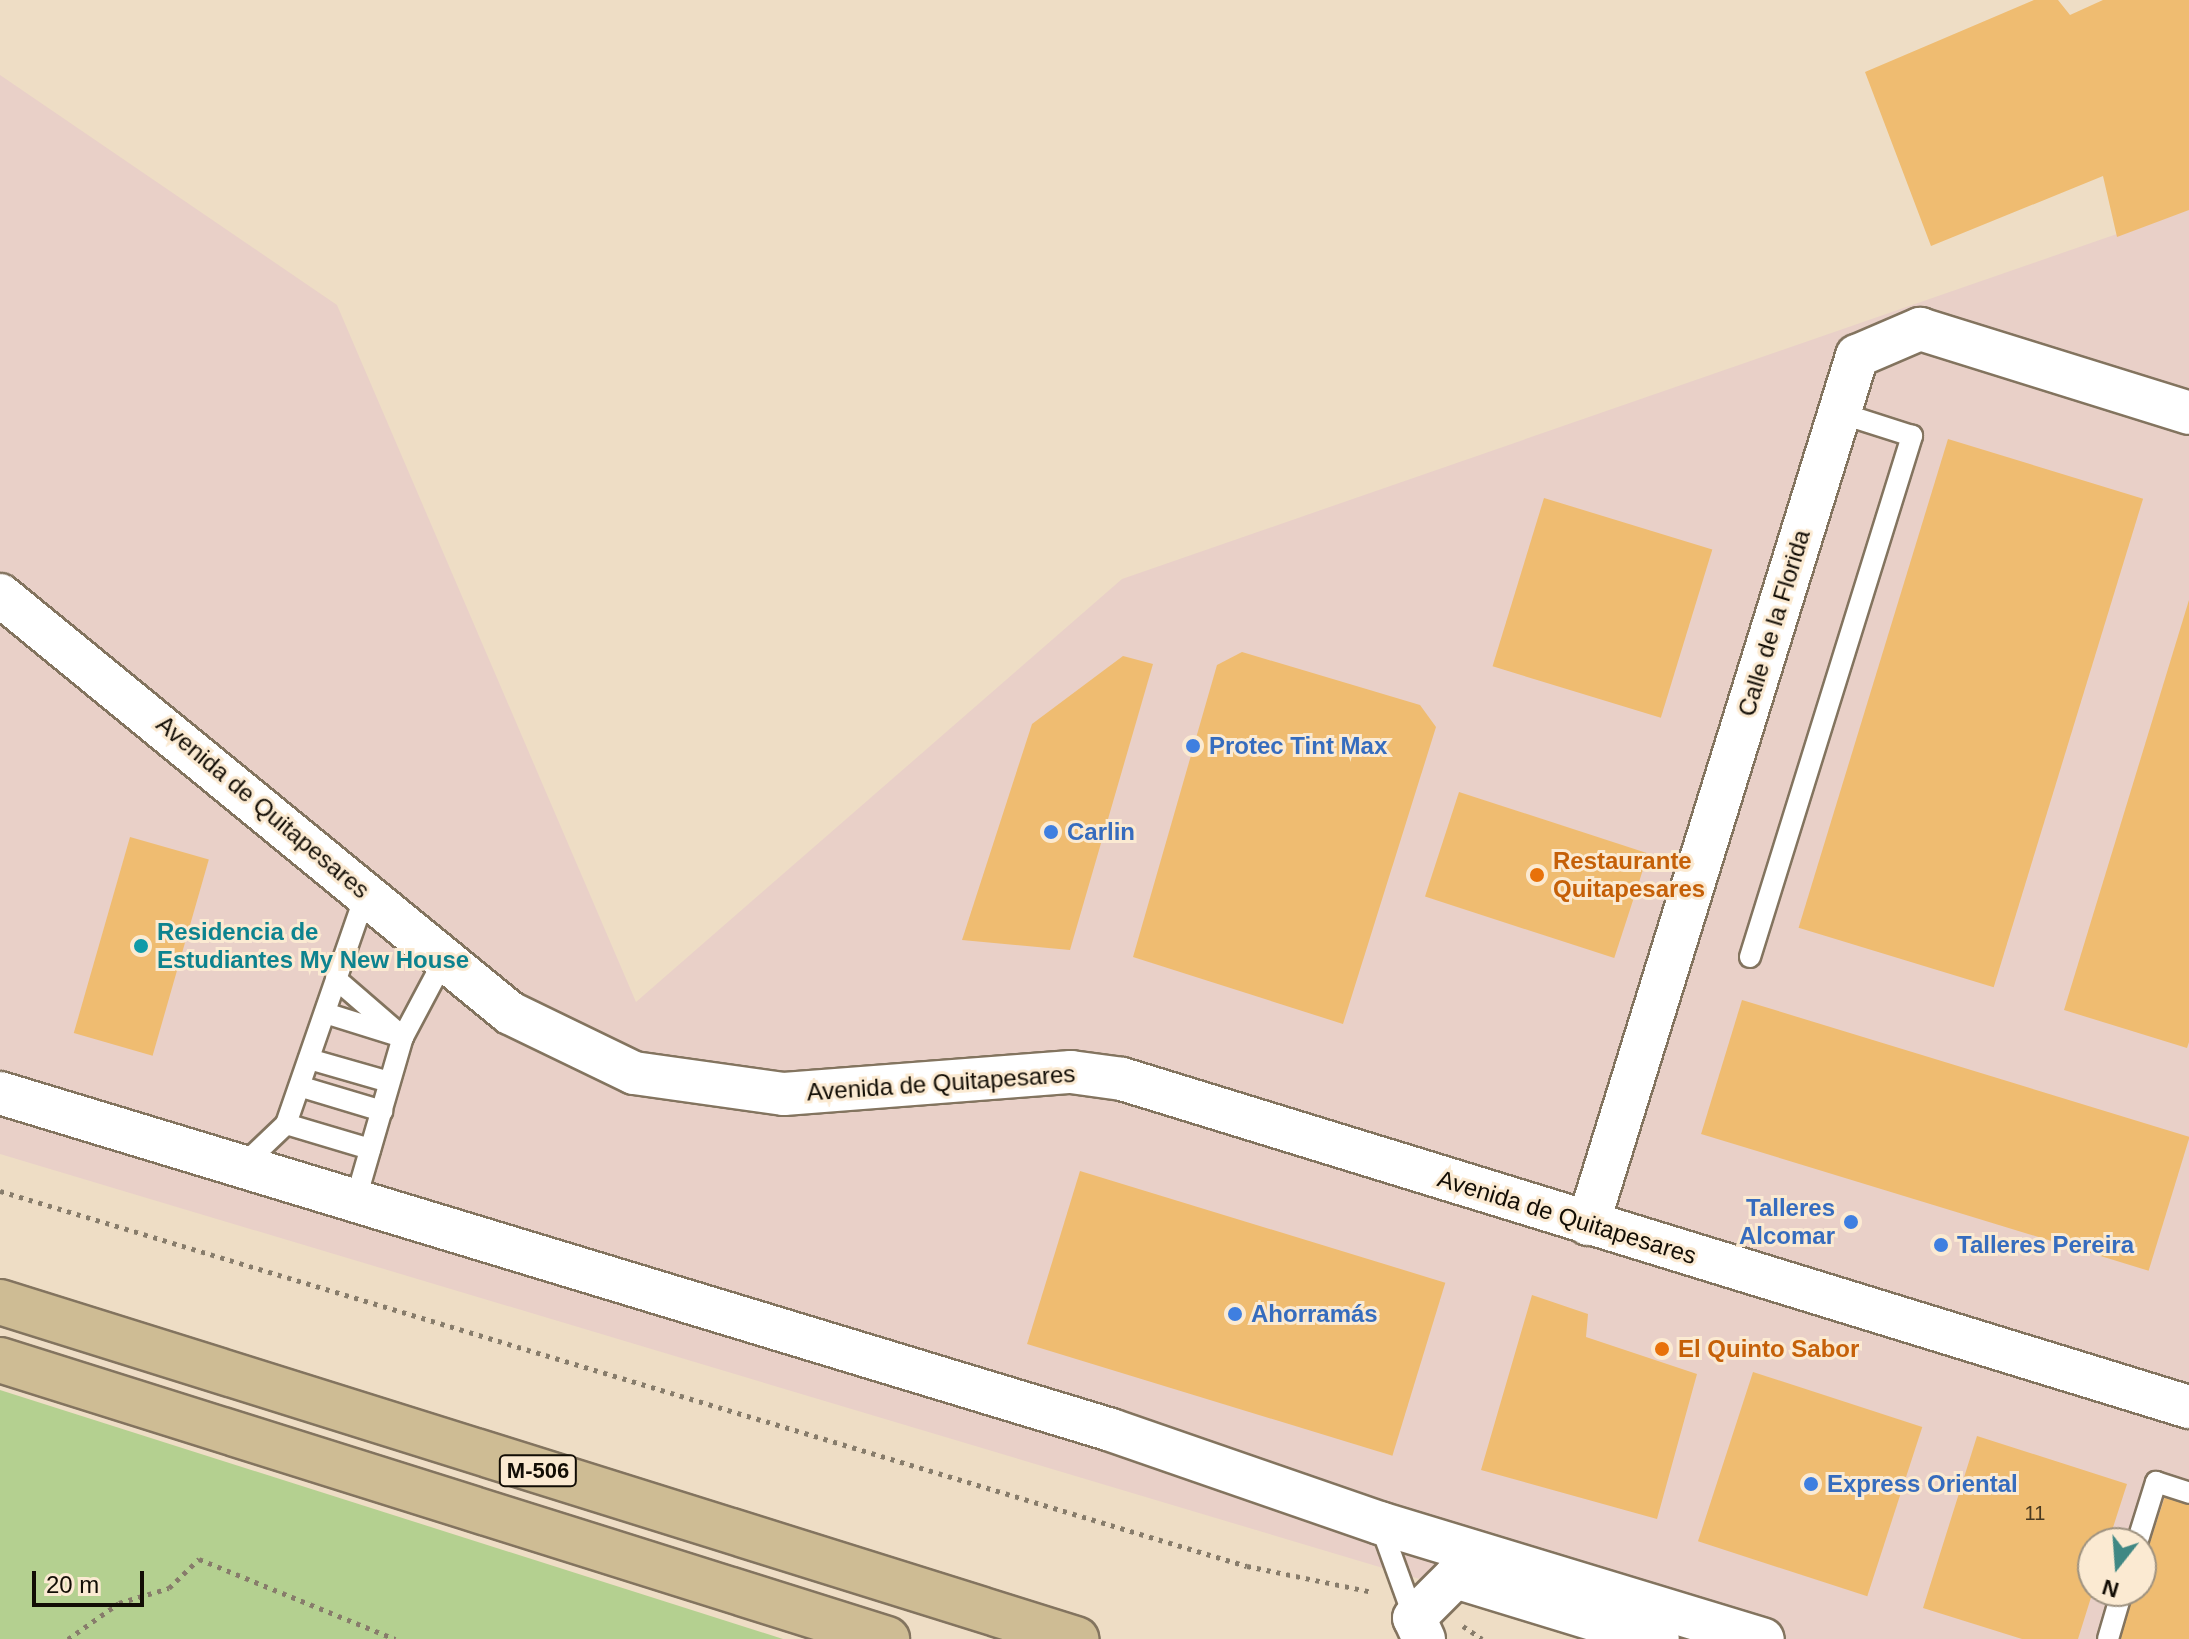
<!DOCTYPE html>
<html>
<head>
<meta charset="utf-8">
<style>
	body { margin:0 }
	#map { position:relative; width:2189px; height:1639px; overflow:hidden; background:#eeddc5; font-family:Arial,sans-serif }
	div>[style] { position:absolute }
	[style*='--x'] { left:calc(var(--x)*1px); top:calc(var(--y)*1px); width:calc(var(--w)*1px); rotate:calc(var(--a)*1deg) }
	.industrial>* { inset:0; background:#e9d0c8 }
	.green>* { inset:0; background:#b4d090 }
	.building>* { inset:0; background:#efbc71; transform-origin:0 0 }
	.path>* { height:5px; margin-top:-2.5px; transform-origin:0; background:repeating-linear-gradient(90deg,#877c6b 0 4px,transparent 0 10px) }
	.roads { filter:drop-shadow(2px 0 #83745f) drop-shadow(-2px 0 #83745f) drop-shadow(0 2px #83745f) drop-shadow(0 -2px #83745f) }
	.service>* { height:20px; margin:-10px; padding:0 10px; transform-origin:10px; border-radius:10px; background:#fff }
	.minor>* { height:42px; margin:-21px; padding:0 21px; transform-origin:21px; border-radius:21px; background:#fff }
	.primary>* { height:44px; margin:-22px; padding:0 22px; transform-origin:22px; border-radius:22px; background:#cebc94 }
	.dots>* { width:22px; height:22px; translate:-50% -50%; box-sizing:border-box; border:4px solid #fbead2; border-radius:50% }
	span { translate:-50% -50%; white-space:nowrap; text-align:center; line-height:1.15; -webkit-text-stroke:6px #fbead2; paint-order:stroke }
	.number-label { font-size:20px; color:#493920 }
	.number-label span { -webkit-text-stroke-width:0 }
	.shield-label span { padding:2px 6px; background:#fbead2; border:2px solid; border-radius:6px; -webkit-text-stroke-width:0 }
	.shield-label { font-size:22px; color:#120d05; font-weight:700 }
	.street-label { font-size:24px; color:#120d05 }
	.shop-label { font-size:24px; color:#366cbe; font-weight:700 }
	.left { translate:0 -50%; text-align:left }
	.right { translate:-100% -50%; text-align:right }
	.food-label { font-size:24px; color:#c56008; font-weight:700 }
	.culture-label { font-size:24px; color:#0d838f; font-weight:700 }
	.north { position:absolute; left:2077px; top:1527px; width:80px; height:80px; box-sizing:border-box; background:#fbead2; border:2px solid #9e9280; border-radius:50%; rotate:197deg; font-size:22px; font-weight:700; line-height:32px; text-align:center; color:#120d05 }
	.north::after { content:''; display:block; margin:auto; width:28px; height:36px; background:#408884; clip-path:polygon(50% 0,100% 100%,50% 72%,0 100%) }
	.scale { position:absolute; left:32px; top:1571px; width:112px; height:36px; box-sizing:border-box; border:4px solid #120d05; border-top:0; padding-left:10px; font-size:24px; line-height:28px; white-space:nowrap; color:#120d05; -webkit-text-stroke:6px #fbead2; paint-order:stroke }
</style>
</head>
<body>
<div id="map">
	<div class="industrial">
		<i style="clip-path:polygon(evenodd,0 75px,337px 305px,636px 1002px,1122px 579px,2189px 209px,2189px 1639px,1620px 1639px,0 1154px,0 75px,2093px 1543px,2141px 1543px,2141px 1591px,2093px 1591px,2093px 1543px)"></i>
	</div>
	<div class="green">
		<i style="clip-path:polygon(0 1390px,783px 1639px,0 1639px)"></i>
	</div>
	<div class="building">
		<i style="clip-path:polygon(2034px 0,2058px 0,2070px 15px,2103px 0,2189px 0,2189px 210px,2117px 237px,2103px 176px,1931px 246px,1865px 72px)"></i>
		<i style="left:1948px;top:439px;width:204px;height:511px;rotate:17deg"></i>
		<i style="left:1544px;top:498px;width:176px;height:176px;rotate:17deg"></i>
		<i style="clip-path:polygon(2189px 600px,2189px 1042px,2187px 1048px,2064px 1010px)"></i>
		<i style="clip-path:polygon(1242px 652px,1420px 705px,1436px 727px,1343px 1024px,1133px 957px,1217px 665px)"></i>
		<i style="clip-path:polygon(1123px 656px,1153px 664px,1070px 950px,962px 940px,1032px 724px)"></i>
		<i style="left:1459px;top:792px;width:199px;height:110px;rotate:18deg"></i>
		<i style="left:130px;top:837px;width:82px;height:204px;rotate:16deg"></i>
		<i style="left:1742px;top:1000px;width:468px;height:140px;rotate:17deg"></i>
		<i style="left:1080px;top:1171px;width:382px;height:181px;rotate:17deg"></i>
		<i style="clip-path:polygon(1532px 1295px,1588px 1314px,1586px 1337px,1697px 1374px,1657px 1519px,1481px 1470px)"></i>
		<i style="left:1753px;top:1372px;width:178px;height:178px;rotate:18deg"></i>
		<i style="clip-path:polygon(1977px 1436px,2127px 1484px,2108px 1543px,2093px 1543px,2093px 1591px,2078px 1639px,2022px 1639px,1923px 1608px)"></i>
		<i style="clip-path:polygon(2165px 1496px,2189px 1504px,2189px 1639px,2119px 1639px,2134px 1591px,2141px 1591px,2141px 1570px)"></i>
	</div>
	<div class="path">
		<i style="--x:0;--y:1191;--w:1302;--a:16.74"></i>
		<i style="--x:1247;--y:1566;--w:129;--a:11.7"></i>
		<i style="--x:1463;--y:1626;--w:23;--a:34"></i>
		<i style="--x:68;--y:1639;--w:62;--a:-35.2"></i>
		<i style="--x:119;--y:1603;--w:52;--a:-16.7"></i>
		<i style="--x:169;--y:1588;--w:42;--a:-44"></i>
		<i style="--x:199;--y:1559;--w:212;--a:22.2"></i>
	</div>
	<div class="roads">
		<div class="service">
			<i style="--x:1750;--y:957;--w:546;--a:-72.73"></i>
			<i style="--x:1912;--y:436;--w:76;--a:-162.3"></i>
			<i style="--x:336;--y:979;--w:89;--a:40.9"></i>
			<i style="--x:325;--y:1013;--w:73;--a:17.4"></i>
			<i style="--x:309;--y:1059;--w:83;--a:16"></i>
			<i style="--x:302;--y:1087;--w:84;--a:16.7"></i>
			<i style="--x:286;--y:1124;--w:88;--a:16.6"></i>
			<i style="--x:241;--y:1167;--w:62;--a:-43.7"></i>
			<i style="--x:286;--y:1124;--w:244;--a:-70.9"></i>
			<i style="--x:355;--y:1202;--w:172;--a:-73.8"></i>
			<i style="--x:403;--y:1037;--w:89;--a:-62"></i>
			<i style="--x:1380;--y:1524;--w:100;--a:70.1"></i>
			<i style="--x:2137;--y:1543;--w:64;--a:-72.7"></i>
			<i style="--x:2156;--y:1482;--w:35;--a:18"></i>
			<i style="--x:2108;--y:1639;--w:50;--a:-73.7"></i>
		</div>
		<div class="minor">
			<i style="--x:0;--y:595;--w:659;--a:39.34"></i>
			<i style="--x:510;--y:1013;--w:138;--a:25.8"></i>
			<i style="--x:634;--y:1073;--w:151;--a:8"></i>
			<i style="--x:784;--y:1094;--w:288;--a:-4.4"></i>
			<i style="--x:1071;--y:1072;--w:51;--a:7.8"></i>
			<i style="--x:1122;--y:1079;--w:1116;--a:17.09"></i>
			<i style="--x:0;--y:1093;--w:1161;--a:16.87"></i>
			<i style="--x:1111;--y:1430;--w:285;--a:19.1"></i>
			<i style="--x:1380;--y:1523;--w:400;--a:16.9"></i>
			<i style="--x:1588;--y:1224;--w:909;--a:-72.78"></i>
			<i style="--x:1857;--y:356;--w:69;--a:-23.2"></i>
			<i style="--x:1920;--y:329;--w:282;--a:17.3"></i>
			<i style="--x:1424;--y:1639;--w:23;--a:-115"></i>
			<i style="--x:1414;--y:1618;--w:58;--a:-45"></i>
			<i style="--x:1455;--y:1577;--w:212;--a:17"></i>
		</div>
		<div class="primary">
			<i style="--x:0;--y:1302;--w:1128;--a:17.39"></i>
			<i style="--x:0;--y:1360;--w:930;--a:17.46"></i>
		</div>
	</div>
	<div class="dots">
		<i style="left:1193px;top:746px;background:#3f7fe0"></i>
		<i style="left:1051px;top:832px;background:#3f7fe0"></i>
		<i style="left:1537px;top:875px;background:#e8710a"></i>
		<i style="left:141px;top:946px;background:#0f9aa8"></i>
		<i style="left:1851px;top:1222px;background:#3f7fe0"></i>
		<i style="left:1941px;top:1245px;background:#3f7fe0"></i>
		<i style="left:1235px;top:1314px;background:#3f7fe0"></i>
		<i style="left:1662px;top:1349px;background:#e8710a"></i>
		<i style="left:1811px;top:1484px;background:#3f7fe0"></i>
	</div>
	<div class="number-label">
		<span style="left:2035px;top:1513px">11</span>
	</div>
	<div class="shield-label">
		<span style="left:538px;top:1471px">M-506</span>
	</div>
	<div class="street-label">
		<span style="left:1774px;top:623px;rotate:-73deg">Calle de la Florida</span>
		<span style="left:263px;top:807px;rotate:40deg">Avenida de Quitapesares</span>
		<span style="left:941px;top:1083px;rotate:-4deg">Avenida de Quitapesares</span>
		<span style="left:1567px;top:1217px;rotate:17deg">Avenida de Quitapesares</span>
	</div>
	<div class="shop-label">
		<span class="left" style="left:1209px;top:746px">Protec Tint Max</span>
		<span class="left" style="left:1067px;top:832px">Carlin</span>
		<span class="right" style="left:1835px;top:1222px">Talleres<br>Alcomar</span>
		<span class="left" style="left:1957px;top:1245px">Talleres Pereira</span>
		<span class="left" style="left:1251px;top:1314px">Ahorramás</span>
		<span class="left" style="left:1827px;top:1484px">Express Oriental</span>
	</div>
	<div class="food-label">
		<span class="left" style="left:1553px;top:875px">Restaurante<br>Quitapesares</span>
		<span class="left" style="left:1678px;top:1349px">El Quinto Sabor</span>
	</div>
	<div class="culture-label">
		<span class="left" style="left:157px;top:946px">Residencia de<br>Estudiantes My New House</span>
	</div>
	<div class="north">N</div>
	<div class="scale">20 m</div>
</div>
</body>
</html>
